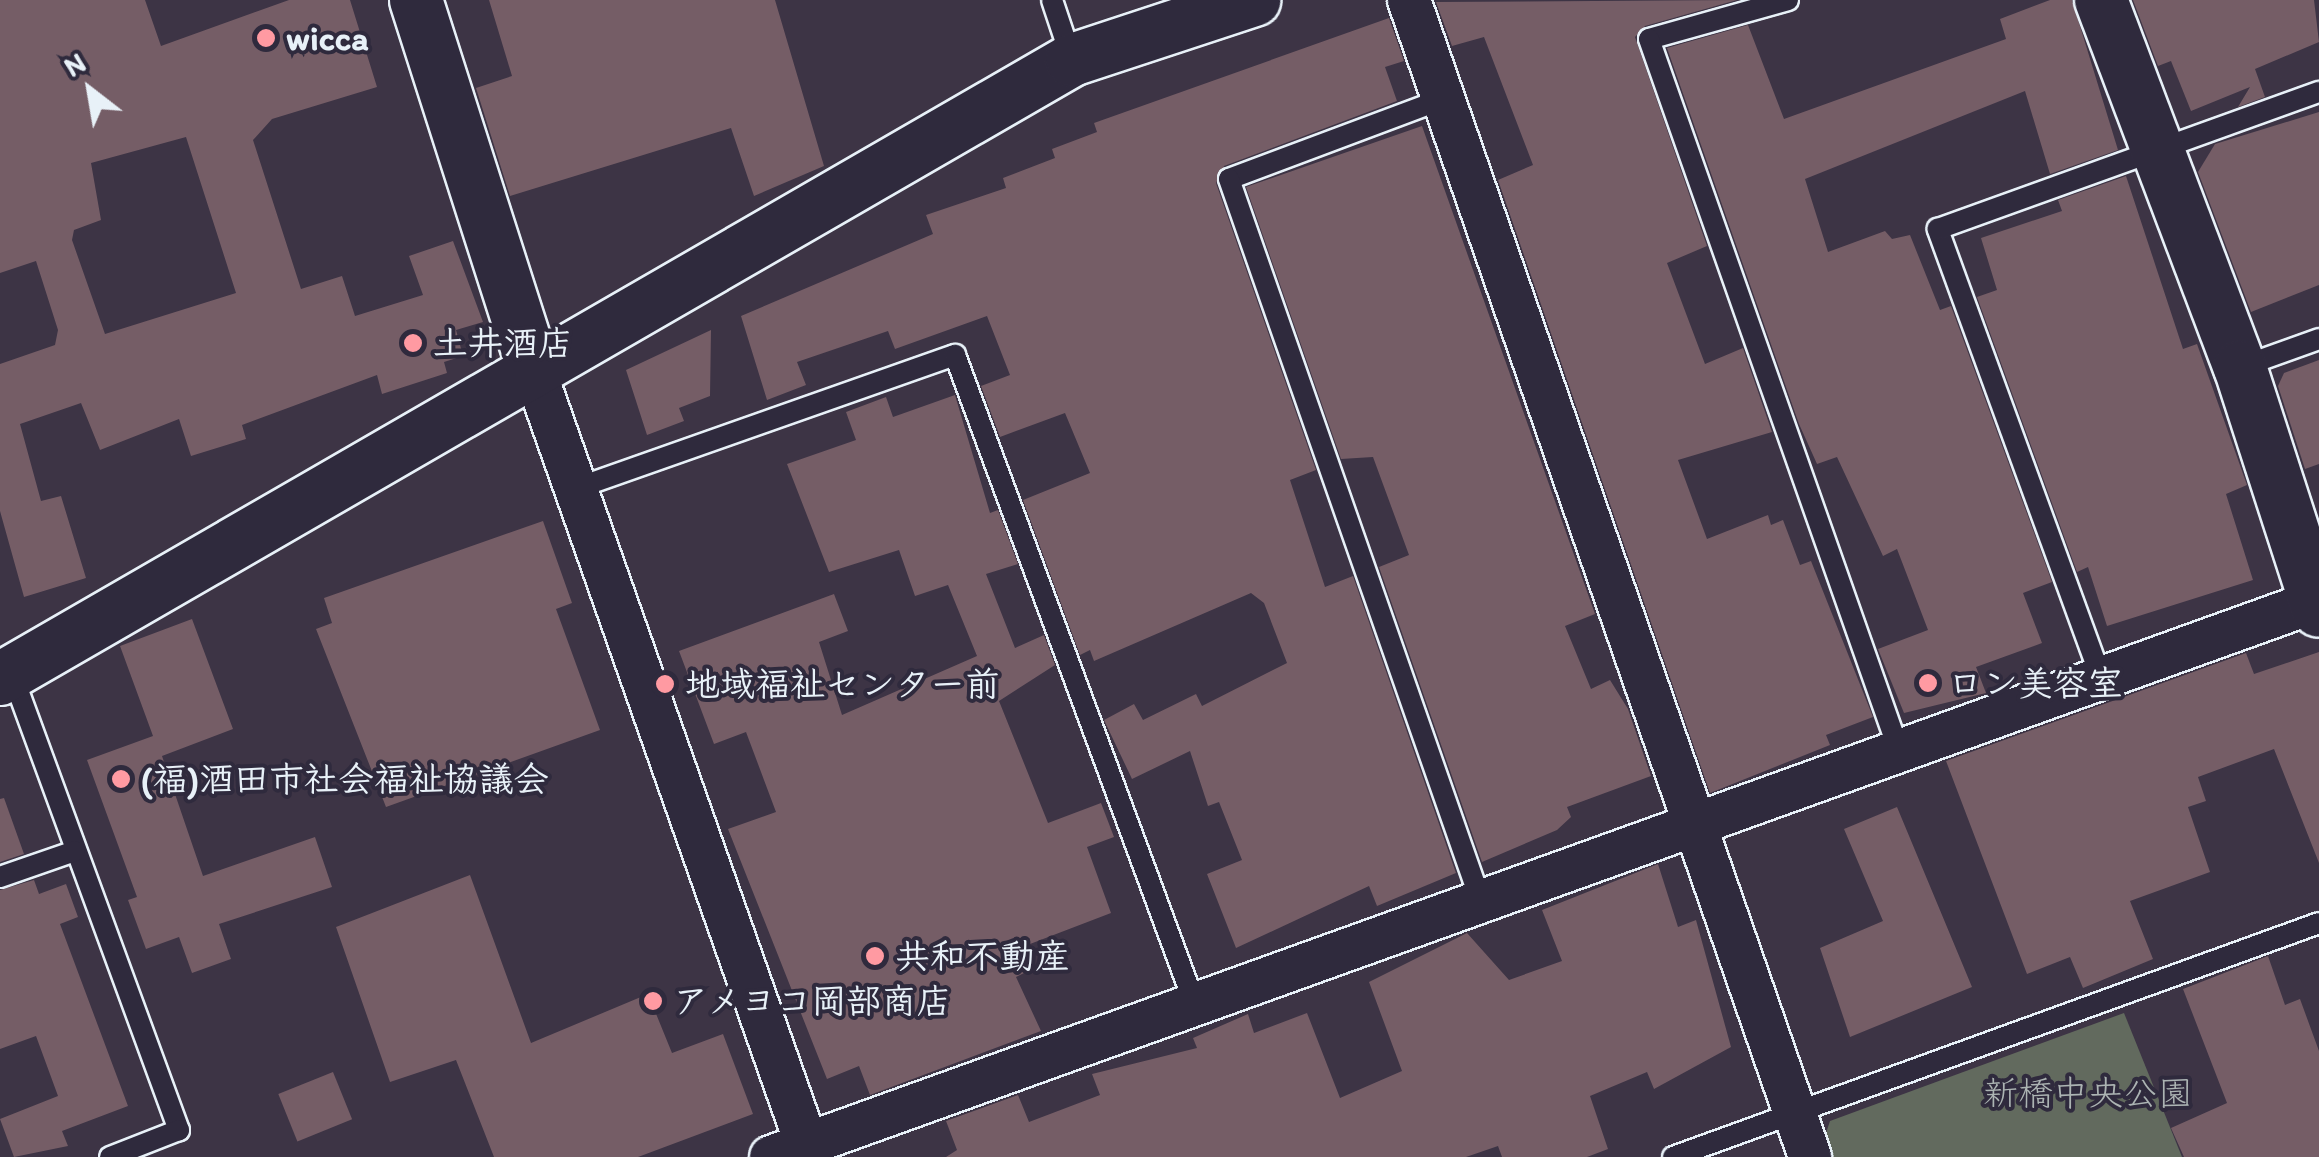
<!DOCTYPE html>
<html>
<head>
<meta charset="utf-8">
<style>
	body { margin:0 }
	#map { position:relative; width:2319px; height:1157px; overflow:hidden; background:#3d3445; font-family:Itim,"Klee One",sans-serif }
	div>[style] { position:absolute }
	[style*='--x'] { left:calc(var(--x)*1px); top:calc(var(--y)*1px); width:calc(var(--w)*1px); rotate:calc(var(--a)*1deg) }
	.green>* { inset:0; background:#626a5e }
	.building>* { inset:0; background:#755d66; transform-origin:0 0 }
	.roads { filter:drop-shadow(2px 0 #e8f1f8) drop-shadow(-2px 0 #e8f1f8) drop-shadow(0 2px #e8f1f8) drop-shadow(0 -2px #e8f1f8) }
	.service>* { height:20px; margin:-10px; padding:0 10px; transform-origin:10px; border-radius:10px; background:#2f2a3d }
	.minor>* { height:42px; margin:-21px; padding:0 21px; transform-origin:21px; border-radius:21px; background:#2f2a3d }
	.tertiary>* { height:52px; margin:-26px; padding:0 26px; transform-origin:26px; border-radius:26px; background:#2f2a3d }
	.dots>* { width:28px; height:28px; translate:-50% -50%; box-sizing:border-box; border:5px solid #2f2a3d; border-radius:50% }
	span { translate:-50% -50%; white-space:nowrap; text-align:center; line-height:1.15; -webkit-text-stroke:8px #2f2a3d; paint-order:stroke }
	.poi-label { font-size:35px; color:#e8f1f8; font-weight:700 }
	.left { translate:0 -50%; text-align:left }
	.park-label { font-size:35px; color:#acb4b3 }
	.north { position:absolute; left:40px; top:40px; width:100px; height:100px; -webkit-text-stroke:8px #2f2a3d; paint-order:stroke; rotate:329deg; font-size:28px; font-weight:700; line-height:40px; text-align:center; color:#e8f1f8 }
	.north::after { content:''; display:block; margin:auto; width:35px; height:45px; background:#e8f1f8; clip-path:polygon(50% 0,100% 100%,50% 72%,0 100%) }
</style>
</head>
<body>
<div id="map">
	<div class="green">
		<i style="clip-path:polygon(2124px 1013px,2182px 1157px,1818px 1157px,1830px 1121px)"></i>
	</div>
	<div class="building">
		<i style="clip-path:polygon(evenodd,0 0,145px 0,161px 46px,289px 0,350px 0,377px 87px,272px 119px,253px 140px,301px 289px,342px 276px,355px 316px,423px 295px,409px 256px,453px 241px,483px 322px,456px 330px,463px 356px,444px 362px,447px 373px,382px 394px,377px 375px,242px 425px,246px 439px,191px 456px,179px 419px,100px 450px,81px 403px,20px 424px,41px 501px,61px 496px,86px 578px,24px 597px,0 511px,0 364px,55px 345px,58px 330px,36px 261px,0 273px,0 0,186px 137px,236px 293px,105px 334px,72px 240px,74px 230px,101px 220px,91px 163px,186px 137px)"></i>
		<i style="clip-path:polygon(489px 0,775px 0,824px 166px,754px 196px,731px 128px,510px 196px,476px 88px,512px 76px)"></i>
		<i style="clip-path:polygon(1737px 0,1645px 26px,1635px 37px,1707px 246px,1667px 263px,1705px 364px,1743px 348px,1772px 432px,1678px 460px,1707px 539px,1768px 515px,1771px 525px,1783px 520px,1800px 565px,1811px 561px,1873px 717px,1826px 735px,1830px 745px,1710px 793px,1498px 180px,1533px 165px,1484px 37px,1452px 46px,1436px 2px)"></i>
		<i style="clip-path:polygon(2050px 0,2072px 0,2118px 150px,2050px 174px,2025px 91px,1805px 179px,1828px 252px,1885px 231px,1892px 239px,1910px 235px,1940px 310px,1951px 306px,2052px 582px,2023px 593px,2042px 643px,1976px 667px,1986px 693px,1904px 713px,1878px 649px,1928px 630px,1897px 549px,1883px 556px,1837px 457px,1817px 464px,1799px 424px,1667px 48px,1748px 25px,1784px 119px,2006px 39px,2000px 19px)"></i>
		<i style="clip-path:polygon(2133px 0,2314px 0,2319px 42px,2255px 69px,2265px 97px,2238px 107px,2250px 87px,2191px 111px,2171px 61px,2158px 66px)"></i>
		<i style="clip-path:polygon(1389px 18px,1404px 61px,1385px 67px,1397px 101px,1224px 166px,1216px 183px,1316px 470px,1290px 480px,1325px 587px,1353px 576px,1456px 873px,1377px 906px,1369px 886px,1236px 948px,1207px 874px,1242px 860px,1219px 802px,1208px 806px,1190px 751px,1132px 779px,1104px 720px,1134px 704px,1143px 720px,1196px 694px,1202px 706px,1287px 663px,1264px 603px,1251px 593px,1094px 661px,1090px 650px,1080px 655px,1023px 500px,1090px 473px,1065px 413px,1000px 437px,981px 386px,1010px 375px,987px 316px,895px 349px,888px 331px,797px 362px,806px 385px,767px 400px,741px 316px,933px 234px,926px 215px,1006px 188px,1003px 178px,1055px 158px,1052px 149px,1097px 132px,1094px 123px)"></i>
		<i style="clip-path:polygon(2319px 112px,2319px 285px,2251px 312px,2198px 172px,2215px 144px)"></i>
		<i style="clip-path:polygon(1422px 126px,1595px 614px,1565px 626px,1591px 689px,1610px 680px,1628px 709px,1651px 776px,1567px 807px,1571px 817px,1557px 830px,1482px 862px,1379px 567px,1409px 555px,1373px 457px,1341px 459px,1246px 187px)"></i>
		<i style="clip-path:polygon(2126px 176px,2183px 349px,2197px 344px,2247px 485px,2226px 494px,2253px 580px,2107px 626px,2088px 567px,2077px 572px,1977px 297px,1997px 290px,1981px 238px,2062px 211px,2058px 200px)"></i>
		<i style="clip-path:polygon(711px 330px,710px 396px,679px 408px,684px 421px,647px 435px,626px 370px)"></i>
		<i style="clip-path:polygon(2319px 360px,2319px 464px,2305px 469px,2278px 386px,2284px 373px)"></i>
		<i style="clip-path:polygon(955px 395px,990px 513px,998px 510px,1018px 564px,986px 574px,1015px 648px,1044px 635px,1055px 665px,999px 701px,1048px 823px,1101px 803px,1114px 837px,1087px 847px,1111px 913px,1017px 949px,1028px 971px,1016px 977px,1041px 1031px,870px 1095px,859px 1066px,827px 1079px,728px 829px,776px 812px,746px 732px,714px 744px,679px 651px,834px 594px,848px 631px,819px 642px,842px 715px,977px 656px,948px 585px,915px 596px,899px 550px,829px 572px,787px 464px,856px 440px,846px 412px,886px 397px,893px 417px)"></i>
		<i style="clip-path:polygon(543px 521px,572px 603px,556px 609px,600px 730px,386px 807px,316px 629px,332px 623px,324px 598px)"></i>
		<i style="clip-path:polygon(192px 619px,233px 729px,162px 756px,203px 876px,315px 837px,332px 887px,219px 924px,231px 959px,192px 973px,179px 937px,146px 949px,128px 900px,137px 897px,87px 760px,153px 736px,120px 646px)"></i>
		<i style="clip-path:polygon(2319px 652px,2319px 863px,2274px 749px,2198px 777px,2206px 801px,2188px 807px,2210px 872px,2130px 901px,2153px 959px,2083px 988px,2070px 957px,2027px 974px,1946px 761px,2246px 653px,2254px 674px)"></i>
		<i style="clip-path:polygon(4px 798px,24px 854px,0 862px,0 799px)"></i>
		<i style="clip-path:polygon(1897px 807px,1972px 987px,1850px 1037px,1820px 948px,1883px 921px,1844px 829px)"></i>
		<i style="clip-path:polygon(1658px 864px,1678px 927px,1696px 920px,1731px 1047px,1654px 1089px,1647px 1072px,1590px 1096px,1608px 1149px,1587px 1157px,1502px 1157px,1498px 1146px,1466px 1157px,946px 1157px,957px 1150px,946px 1121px,1018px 1095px,1029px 1122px,1100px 1095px,1092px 1074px,1197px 1048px,1193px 1038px,1248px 1014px,1254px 1033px,1307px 1013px,1340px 1098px,1402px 1071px,1369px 982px,1467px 933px,1509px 980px,1562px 961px,1542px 910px)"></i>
		<i style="clip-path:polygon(470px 875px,531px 1043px,648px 994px,672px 1053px,723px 1034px,753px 1114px,638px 1157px,494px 1157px,456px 1060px,390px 1082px,336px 927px)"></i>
		<i style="clip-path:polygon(34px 880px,39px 894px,66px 884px,78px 917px,60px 924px,128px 1106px,62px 1131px,68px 1146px,14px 1157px,0 1119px,58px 1096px,36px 1036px,0 1049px,0 890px)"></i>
		<i style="clip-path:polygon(2268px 956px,2285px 1005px,2300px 999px,2319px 1051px,2319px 1157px,2184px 1157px,2171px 1128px,2227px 1103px,2183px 989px)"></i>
		<i style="left:333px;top:1072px;width:51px;height:59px;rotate:68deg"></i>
	</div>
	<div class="roads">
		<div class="service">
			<i style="--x:1052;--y:0;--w:63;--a:71.6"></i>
			<i style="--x:1788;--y:0;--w:144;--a:164.3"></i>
			<i style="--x:1649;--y:39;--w:755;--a:70.65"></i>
			<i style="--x:1440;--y:100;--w:225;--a:159.5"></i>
			<i style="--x:1229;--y:179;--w:762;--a:70.78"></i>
			<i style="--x:2241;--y:367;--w:83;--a:-19.7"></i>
			<i style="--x:577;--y:488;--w:401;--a:-19.4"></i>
			<i style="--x:955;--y:355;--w:693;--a:69.73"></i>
			<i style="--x:12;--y:674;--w:486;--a:69.9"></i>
			<i style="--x:179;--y:1130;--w:74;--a:158.6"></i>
			<i style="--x:2100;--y:675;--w:475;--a:-110"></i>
			<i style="--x:1938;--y:229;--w:405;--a:-19.8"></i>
			<i style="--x:0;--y:877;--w:79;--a:-19.1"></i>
			<i style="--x:1673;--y:1157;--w:687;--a:-19.91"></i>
		</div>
		<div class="minor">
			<i style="--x:1409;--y:0;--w:1225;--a:70.88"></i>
			<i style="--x:533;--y:367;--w:837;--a:70.61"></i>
			<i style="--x:771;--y:1157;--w:1645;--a:-19.79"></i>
		</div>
		<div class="tertiary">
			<i style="--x:416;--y:0;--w:385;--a:72.3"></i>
			<i style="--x:2101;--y:0;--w:392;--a:69.3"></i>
			<i style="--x:2240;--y:367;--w:256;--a:72.1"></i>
			<i style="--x:0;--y:679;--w:1238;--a:-30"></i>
			<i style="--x:1072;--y:60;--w:192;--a:-18.2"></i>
		</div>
	</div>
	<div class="dots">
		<i style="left:266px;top:38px;background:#ff9aa2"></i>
		<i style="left:413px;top:343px;background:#ff9aa2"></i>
		<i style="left:1928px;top:683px;background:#ff9aa2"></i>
		<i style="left:665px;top:684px;background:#ff9aa2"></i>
		<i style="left:121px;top:779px;background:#ff9aa2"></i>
		<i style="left:875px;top:956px;background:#ff9aa2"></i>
		<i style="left:653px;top:1001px;background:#ff9aa2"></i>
	</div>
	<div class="poi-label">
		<span class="left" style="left:286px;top:38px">wicca</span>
		<span class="left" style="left:433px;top:343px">土井酒店</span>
		<span class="left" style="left:1948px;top:683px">ロン美容室</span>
		<span class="left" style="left:685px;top:684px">地域福祉センター前</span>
		<span class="left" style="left:141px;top:779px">(福)酒田市社会福祉協議会</span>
		<span class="left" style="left:895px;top:956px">共和不動産</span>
		<span class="left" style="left:673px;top:1001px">アメヨコ岡部商店</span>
	</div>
	<div class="park-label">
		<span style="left:2088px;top:1093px">新橋中央公園</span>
	</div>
	<div class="north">N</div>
</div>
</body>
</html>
